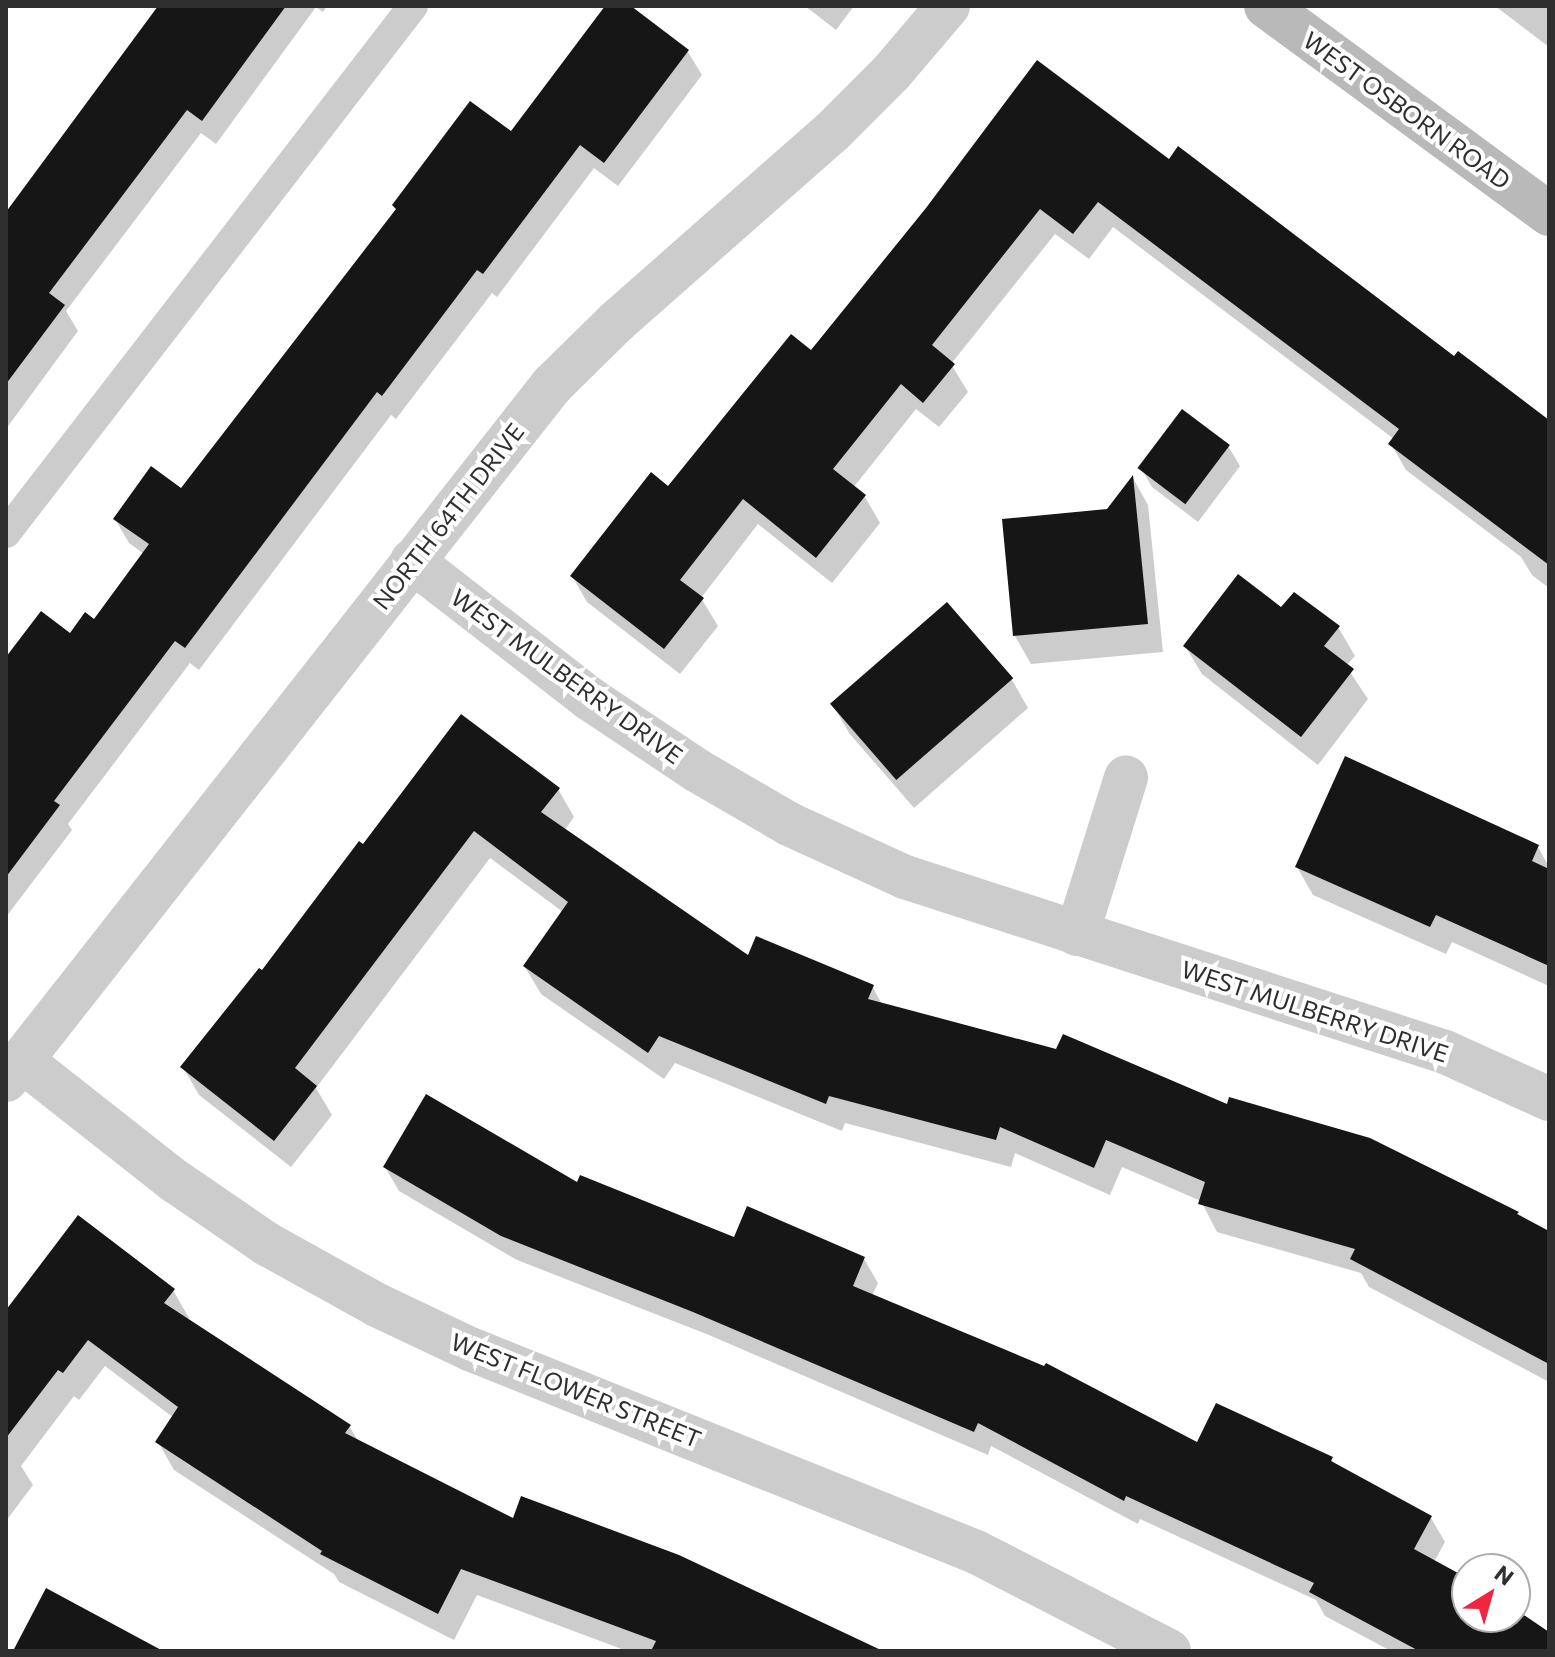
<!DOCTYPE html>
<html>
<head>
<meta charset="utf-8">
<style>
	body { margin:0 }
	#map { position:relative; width:1555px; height:1657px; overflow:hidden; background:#fff; font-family:Commissioner,sans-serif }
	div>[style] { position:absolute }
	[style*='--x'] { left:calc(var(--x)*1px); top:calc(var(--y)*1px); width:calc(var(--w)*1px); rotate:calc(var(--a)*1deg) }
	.shadow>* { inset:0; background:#0003 }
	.building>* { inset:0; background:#161616; transform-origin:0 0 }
	.lane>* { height:30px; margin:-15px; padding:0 15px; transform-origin:15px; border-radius:15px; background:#ccc }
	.street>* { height:44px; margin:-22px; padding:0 22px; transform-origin:22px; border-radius:22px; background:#ccc }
	.secondary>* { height:44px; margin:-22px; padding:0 22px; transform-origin:22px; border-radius:22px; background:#b9b9b9 }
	span { translate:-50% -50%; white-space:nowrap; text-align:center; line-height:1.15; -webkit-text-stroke:8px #fff; paint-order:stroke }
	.street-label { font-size:24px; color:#2f2f2f }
	.frame { position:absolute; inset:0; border:8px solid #2f2f2f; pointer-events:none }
	.north { position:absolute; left:1451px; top:1553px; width:80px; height:80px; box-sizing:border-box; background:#fff; border:2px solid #acacac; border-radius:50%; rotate:37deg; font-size:22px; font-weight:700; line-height:32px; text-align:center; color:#2f2f2f }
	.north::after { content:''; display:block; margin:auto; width:28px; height:36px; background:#f1253f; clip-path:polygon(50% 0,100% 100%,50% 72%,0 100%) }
</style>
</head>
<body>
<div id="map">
	<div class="shadow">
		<i style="clip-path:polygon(160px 6px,327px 6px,323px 12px,316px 7px,216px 144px,201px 133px,66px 311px,78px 331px,6px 429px,6px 213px)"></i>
		<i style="clip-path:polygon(608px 6px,627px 6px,688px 52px,702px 75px,618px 186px,594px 168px,497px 297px,492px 293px,396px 419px,391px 415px,199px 670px,190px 663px,68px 824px,72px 830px,6px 917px,6px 660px,70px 636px,94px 621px,144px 554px,129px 543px,115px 519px,182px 491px,397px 211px,394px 206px,511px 134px)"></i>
		<i style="clip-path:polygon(805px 6px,854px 6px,836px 30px)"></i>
		<i style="clip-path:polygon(1495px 6px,1549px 6px,1549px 47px)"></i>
		<i style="clip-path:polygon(1169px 162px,1549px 422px,1549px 588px,1532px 575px,1521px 557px,1406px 470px,1391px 444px,1394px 439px,1113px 227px,1089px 259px,1055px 234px,951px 364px,968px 392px,939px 427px,916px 409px,853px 488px,865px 497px,880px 523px,832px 583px,758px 524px,701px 598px,718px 626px,680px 674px,587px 602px,572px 576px,811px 352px,927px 209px)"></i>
		<i style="clip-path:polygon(1228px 446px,1240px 466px,1198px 522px,1152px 487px,1141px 468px)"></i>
		<i style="clip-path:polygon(1133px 478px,1148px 505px,1163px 652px,1031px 664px,1015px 636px)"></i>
		<i style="clip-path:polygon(946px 605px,1012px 680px,1028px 708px,914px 808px,849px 733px,833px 705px)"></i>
		<i style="clip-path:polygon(1282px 610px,1338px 627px,1355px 656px,1346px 666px,1368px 699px,1318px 765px,1202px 674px,1185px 646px)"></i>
		<i style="clip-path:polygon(558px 789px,574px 817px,564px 831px,749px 958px,872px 986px,883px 1006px,1228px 1107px,1517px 1213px,1549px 1233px,1549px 1382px,1369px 1287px,1361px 1273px,1217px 1232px,1201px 1201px,1122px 1167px,1110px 1195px,1015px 1153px,1011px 1167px,845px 1123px,842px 1131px,675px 1063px,664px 1079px,541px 994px,525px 967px,563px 912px,490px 858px,316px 1088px,332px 1115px,291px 1167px,199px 1095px,183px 1067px,364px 847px)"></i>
		<i style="clip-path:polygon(1538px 847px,1549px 867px,1549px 986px,1452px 942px,1446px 954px,1313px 895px,1297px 867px)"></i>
		<i style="clip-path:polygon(385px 1167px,578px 1185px,735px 1239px,864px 1259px,878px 1283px,872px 1296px,1198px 1445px,1331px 1459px,1336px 1466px,1431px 1518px,1445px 1542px,1434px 1562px,1467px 1580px,1467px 1617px,1515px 1617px,1515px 1611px,1549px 1634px,1549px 1651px,1391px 1651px,1325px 1616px,1316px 1600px,1140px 1519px,1138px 1524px,991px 1446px,988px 1455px,709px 1335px,517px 1260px,399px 1191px)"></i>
		<i style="clip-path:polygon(173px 1290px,189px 1318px,187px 1321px,349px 1426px,359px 1442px,514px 1521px,879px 1651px,627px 1651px,477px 1595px,454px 1640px,339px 1582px,334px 1574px,174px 1470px,158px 1442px,174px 1418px,105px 1366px,79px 1400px,74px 1396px,21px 1466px,33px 1485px,6px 1521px,6px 1314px)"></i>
	</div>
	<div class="building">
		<i style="clip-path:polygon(158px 6px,286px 6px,202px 121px,187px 110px,49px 293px,65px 305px,6px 384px,6px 212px)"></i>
		<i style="clip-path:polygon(605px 6px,631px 6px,689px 50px,604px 163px,580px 145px,483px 274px,477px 270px,382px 396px,377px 392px,185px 648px,175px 641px,54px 801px,60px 805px,6px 877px,6px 657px,41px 611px,70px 633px,85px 612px,94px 619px,149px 544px,113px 519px,151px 466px,181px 488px,396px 209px,392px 205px,470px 101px,511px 131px)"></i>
		<i style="clip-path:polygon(1037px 60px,1169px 159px,1178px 146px,1454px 356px,1458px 351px,1549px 420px,1549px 565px,1388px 444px,1399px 429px,1098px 202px,1073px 234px,1040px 209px,932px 345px,955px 364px,923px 403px,901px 384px,833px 469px,866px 495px,816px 558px,743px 499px,680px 580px,704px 598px,664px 649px,570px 576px,651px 472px,668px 486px,791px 334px,811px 350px,926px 208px)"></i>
		<i style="left:1182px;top:409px;width:60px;height:74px;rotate:37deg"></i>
		<i style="clip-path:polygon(1133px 475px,1148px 624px,1013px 636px,1002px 519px,1107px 509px)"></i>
		<i style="clip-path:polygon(1238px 574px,1281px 607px,1294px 592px,1340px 626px,1324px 646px,1354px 669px,1301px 737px,1183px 646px)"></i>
		<i style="left:947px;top:602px;width:101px;height:155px;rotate:49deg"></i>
		<i style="clip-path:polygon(461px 714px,560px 788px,541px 812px,748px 955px,756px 936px,874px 985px,868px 999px,1056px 1049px,1063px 1034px,1227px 1104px,1229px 1097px,1370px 1138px,1519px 1212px,1517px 1214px,1549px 1231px,1549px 1364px,1350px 1259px,1355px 1249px,1198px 1204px,1205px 1182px,1106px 1140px,1094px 1168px,1000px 1127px,996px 1140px,829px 1096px,826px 1104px,659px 1036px,648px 1053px,523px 966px,568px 902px,474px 831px,295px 1068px,317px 1086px,274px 1141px,180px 1067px,259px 968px,262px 970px,359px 841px,363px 844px)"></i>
		<i style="clip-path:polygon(1345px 756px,1539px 845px,1532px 861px,1549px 869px,1549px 966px,1436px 915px,1430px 927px,1295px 867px)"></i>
		<i style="clip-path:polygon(426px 1094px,577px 1182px,580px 1175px,734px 1237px,747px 1206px,865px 1257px,853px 1286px,1044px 1366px,1046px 1363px,1197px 1442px,1216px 1403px,1333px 1457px,1331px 1461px,1432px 1516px,1414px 1549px,1467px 1578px,1467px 1617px,1515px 1617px,1515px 1609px,1549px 1632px,1549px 1651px,1419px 1651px,1309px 1592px,1314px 1583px,1126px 1496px,1124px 1501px,978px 1423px,974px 1432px,693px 1312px,501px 1236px,383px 1167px)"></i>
		<i style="clip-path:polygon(78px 1215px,175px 1289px,164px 1303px,351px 1425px,345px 1433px,513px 1518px,521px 1496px,679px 1555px,883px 1651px,651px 1651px,656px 1641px,461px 1569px,438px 1614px,320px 1554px,322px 1551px,155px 1442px,178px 1407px,88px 1340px,63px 1373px,58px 1370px,6px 1438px,6px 1310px)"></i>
		<i style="clip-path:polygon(46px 1588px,163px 1651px,13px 1651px)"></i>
	</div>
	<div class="lane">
		<i style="--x:6;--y:533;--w:666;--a:-52.32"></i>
	</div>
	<div class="street">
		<i style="--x:412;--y:561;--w:225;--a:37.8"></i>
		<i style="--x:590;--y:699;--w:130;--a:33.7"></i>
		<i style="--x:698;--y:771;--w:105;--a:30.2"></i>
		<i style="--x:789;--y:824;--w:128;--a:24.6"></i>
		<i style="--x:905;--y:877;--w:568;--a:17.96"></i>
		<i style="--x:1445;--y:1052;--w:114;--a:24.3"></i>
		<i style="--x:1077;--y:934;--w:164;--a:-72.6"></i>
		<i style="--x:21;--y:1060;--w:196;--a:38.2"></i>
		<i style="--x:175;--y:1181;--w:112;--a:34.4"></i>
		<i style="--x:267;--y:1244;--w:126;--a:29"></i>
		<i style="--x:377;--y:1305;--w:103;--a:25.3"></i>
		<i style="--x:470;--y:1349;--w:545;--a:21.86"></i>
		<i style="--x:976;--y:1552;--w:217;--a:27.2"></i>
		<i style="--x:6;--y:1080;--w:884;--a:-51.85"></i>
		<i style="--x:552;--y:385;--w:88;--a:-44.5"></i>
		<i style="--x:615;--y:323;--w:289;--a:-41.4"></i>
		<i style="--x:832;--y:132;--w:83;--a:-45"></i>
		<i style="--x:891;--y:73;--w:88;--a:-49.6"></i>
	</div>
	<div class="secondary">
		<i style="--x:1266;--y:6;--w:351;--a:36.3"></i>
	</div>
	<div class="street-label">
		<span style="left:1407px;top:110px;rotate:36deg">WEST OSBORN ROAD</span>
		<span style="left:448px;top:516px;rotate:-52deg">NORTH 64TH DRIVE</span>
		<span style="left:567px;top:676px;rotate:36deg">WEST MULBERRY DRIVE</span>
		<span style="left:1315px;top:1011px;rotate:18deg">WEST MULBERRY DRIVE</span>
		<span style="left:576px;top:1390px;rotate:22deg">WEST FLOWER STREET</span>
	</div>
	<div class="frame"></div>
	<div class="north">N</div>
</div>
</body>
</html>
